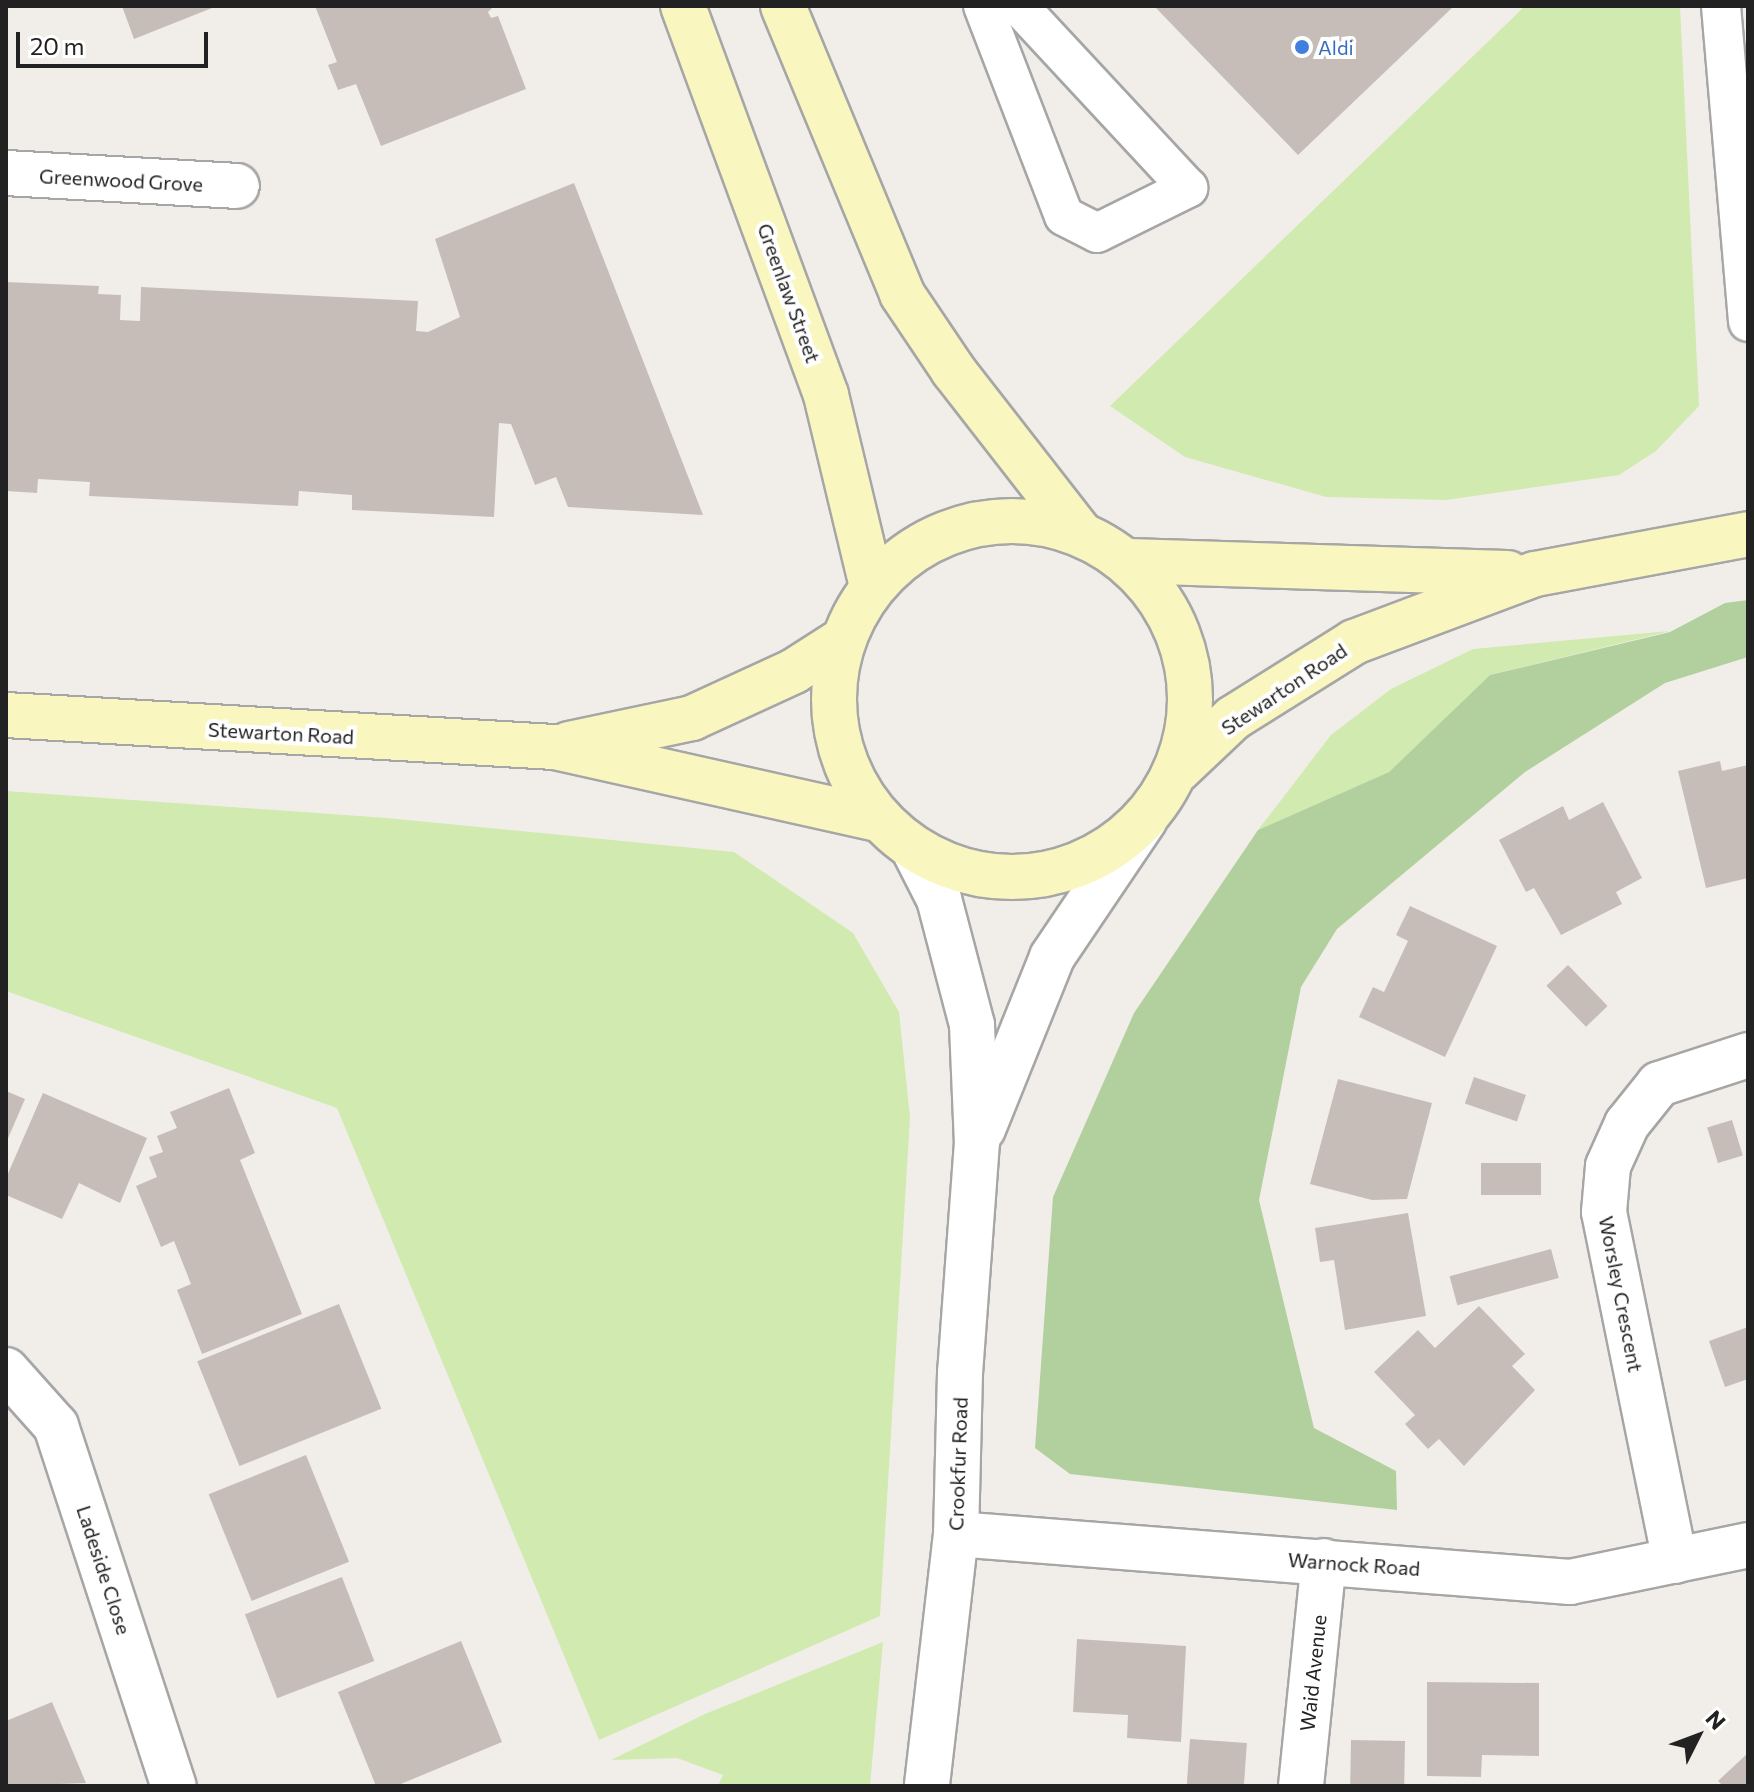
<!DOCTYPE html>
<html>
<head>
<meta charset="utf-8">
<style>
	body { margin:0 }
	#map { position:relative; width:1754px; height:1792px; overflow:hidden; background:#f1eee9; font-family:Commissioner,sans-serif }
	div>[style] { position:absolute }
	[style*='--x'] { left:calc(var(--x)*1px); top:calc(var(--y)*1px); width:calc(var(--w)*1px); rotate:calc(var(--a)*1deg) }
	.grass>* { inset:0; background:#d1eab0 }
	.forest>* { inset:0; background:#b1d09e }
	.building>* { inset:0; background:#c6bdb8; transform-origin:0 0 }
	.roads { filter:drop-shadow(2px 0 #a6a6a6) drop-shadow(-2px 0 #a6a6a6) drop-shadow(0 2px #a6a6a6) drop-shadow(0 -2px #a6a6a6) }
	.service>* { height:38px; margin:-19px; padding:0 19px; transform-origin:19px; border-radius:19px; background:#fff }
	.minor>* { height:44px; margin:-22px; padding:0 22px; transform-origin:22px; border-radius:22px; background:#fff }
	.tertiary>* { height:44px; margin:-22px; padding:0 22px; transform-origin:22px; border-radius:22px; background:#fff }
	.secondary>* { height:44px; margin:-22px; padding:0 22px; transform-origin:22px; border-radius:22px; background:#f9f7bf }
	.secondary>.ring { margin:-22px; padding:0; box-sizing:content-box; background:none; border:44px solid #f9f7bf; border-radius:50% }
	.dots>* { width:22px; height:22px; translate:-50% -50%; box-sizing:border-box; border:4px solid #fff; border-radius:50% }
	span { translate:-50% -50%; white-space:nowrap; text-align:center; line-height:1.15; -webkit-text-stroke:8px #fff; paint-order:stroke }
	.shop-label { font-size:20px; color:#366cbe }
	.left { translate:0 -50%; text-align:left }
	.street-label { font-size:20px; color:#222 }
	.frame { position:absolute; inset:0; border:8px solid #222; pointer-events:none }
	.north { position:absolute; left:1658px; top:1696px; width:80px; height:80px; -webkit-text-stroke:6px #fff; paint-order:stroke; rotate:48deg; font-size:22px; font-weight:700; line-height:32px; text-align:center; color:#222 }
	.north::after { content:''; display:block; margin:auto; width:28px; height:36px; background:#222; clip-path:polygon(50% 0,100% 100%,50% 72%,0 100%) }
	.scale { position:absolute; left:16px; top:32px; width:192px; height:36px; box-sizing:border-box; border:4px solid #222; border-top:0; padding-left:10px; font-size:24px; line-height:28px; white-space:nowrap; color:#222; -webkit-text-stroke:6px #fff; paint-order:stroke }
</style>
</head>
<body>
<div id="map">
	<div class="grass">
		<i style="clip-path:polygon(1525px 6px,1680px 6px,1699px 406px,1656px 451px,1619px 475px,1446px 500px,1326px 497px,1185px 457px,1110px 406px)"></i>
		<i style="clip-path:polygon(1670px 631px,1490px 675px,1389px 772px,1258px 830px,1331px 735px,1391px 689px,1473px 649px)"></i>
		<i style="clip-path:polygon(6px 791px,387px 818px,734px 852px,853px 933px,899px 1012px,910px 1117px,880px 1616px,599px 1740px,337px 1108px,6px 991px)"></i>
		<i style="clip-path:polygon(883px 1642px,870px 1786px,718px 1786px,723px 1775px,677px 1758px,611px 1760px,705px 1714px)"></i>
	</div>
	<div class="forest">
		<i style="clip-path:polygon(1748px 600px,1748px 657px,1665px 683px,1525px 772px,1337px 929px,1301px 987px,1259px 1200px,1314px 1428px,1396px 1471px,1397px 1510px,1070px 1474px,1035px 1448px,1053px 1197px,1134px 1013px,1258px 830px,1389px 772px,1490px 675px,1670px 632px,1725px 603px)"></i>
	</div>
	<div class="building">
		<i style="clip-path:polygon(122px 6px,217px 6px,134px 39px)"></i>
		<i style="clip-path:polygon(315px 6px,494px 6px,488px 12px,491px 18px,498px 16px,526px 89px,381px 146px,356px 84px,338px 90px,328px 65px,337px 62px)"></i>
		<i style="clip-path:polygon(1154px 6px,1454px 6px,1298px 155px)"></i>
		<i style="clip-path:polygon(574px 183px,703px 515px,568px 507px,556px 477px,535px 485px,511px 424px,499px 423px,494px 517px,352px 510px,352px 495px,299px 491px,298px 506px,89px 496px,90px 482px,38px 479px,37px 493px,6px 491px,6px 282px,99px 286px,98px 294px,121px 295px,120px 320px,140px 321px,141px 287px,418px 301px,416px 331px,428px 332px,460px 317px,435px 239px)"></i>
		<i style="clip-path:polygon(1720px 761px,1722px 771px,1748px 765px,1748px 878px,1706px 888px,1678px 771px)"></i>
		<i style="clip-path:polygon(1603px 802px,1642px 878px,1616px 892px,1622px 904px,1561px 935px,1534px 888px,1526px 892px,1499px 840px,1563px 806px,1569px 820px)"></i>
		<i style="clip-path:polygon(1410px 906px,1497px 946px,1445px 1057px,1359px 1017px,1373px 987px,1384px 992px,1408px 941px,1396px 935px)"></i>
		<i style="left:1568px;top:965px;width:57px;height:30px;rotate:46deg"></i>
		<i style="left:1474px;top:1077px;width:55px;height:28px;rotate:19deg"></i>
		<i style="clip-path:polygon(1338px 1079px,1432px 1103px,1407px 1199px,1372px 1200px,1310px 1184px)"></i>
		<i style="clip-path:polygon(229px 1088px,255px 1153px,240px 1160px,302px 1314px,202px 1354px,177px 1290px,191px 1284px,174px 1241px,161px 1247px,136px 1186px,157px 1177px,149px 1157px,163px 1152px,157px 1136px,177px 1128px,170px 1112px)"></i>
		<i style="clip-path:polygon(6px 1091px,25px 1099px,6px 1143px)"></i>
		<i style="clip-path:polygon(43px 1093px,147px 1138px,120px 1203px,79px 1183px,62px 1219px,6px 1195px,6px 1178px)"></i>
		<i style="left:1732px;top:1120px;width:37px;height:26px;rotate:73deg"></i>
		<i style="left:1541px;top:1163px;width:32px;height:60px;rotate:90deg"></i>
		<i style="clip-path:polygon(1408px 1213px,1426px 1316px,1345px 1330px,1334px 1260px,1320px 1262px,1315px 1228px)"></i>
		<i style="left:1551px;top:1249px;width:30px;height:105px;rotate:75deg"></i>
		<i style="left:339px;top:1304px;width:113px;height:153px;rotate:68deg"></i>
		<i style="clip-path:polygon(1479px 1306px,1525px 1354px,1512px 1366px,1535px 1390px,1464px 1466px,1439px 1439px,1428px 1449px,1405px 1424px,1415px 1415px,1374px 1372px,1418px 1330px,1435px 1348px)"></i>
		<i style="clip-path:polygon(1748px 1327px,1748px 1379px,1725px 1387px,1709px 1341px)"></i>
		<i style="left:306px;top:1455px;width:115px;height:105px;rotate:68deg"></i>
		<i style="left:342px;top:1577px;width:90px;height:104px;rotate:69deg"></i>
		<i style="clip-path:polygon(1077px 1639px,1186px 1646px,1181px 1742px,1127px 1738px,1128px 1715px,1073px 1712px)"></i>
		<i style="clip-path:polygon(461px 1641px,502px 1742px,396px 1786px,376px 1786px,338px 1692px)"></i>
		<i style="clip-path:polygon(1427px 1682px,1539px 1683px,1539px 1756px,1482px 1755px,1481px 1777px,1427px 1776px)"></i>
		<i style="clip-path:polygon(52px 1702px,86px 1783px,6px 1786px,6px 1721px)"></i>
		<i style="left:1190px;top:1739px;width:57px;height:47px;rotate:4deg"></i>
		<i style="left:1351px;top:1740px;width:54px;height:46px;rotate:1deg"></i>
		<i style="clip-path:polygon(1748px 1753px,1748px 1786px,1723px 1786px,1718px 1781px)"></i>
	</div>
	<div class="roads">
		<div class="service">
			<i style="--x:983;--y:6;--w:225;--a:68.9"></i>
			<i style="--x:1064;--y:216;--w:37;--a:27"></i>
			<i style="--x:1097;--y:233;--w:102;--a:-26.3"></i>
			<i style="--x:1188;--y:188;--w:248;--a:-132.9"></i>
			<i style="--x:1721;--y:6;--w:317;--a:85.1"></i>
		</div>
		<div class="minor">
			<i style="--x:6;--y:173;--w:231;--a:3.2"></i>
			<i style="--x:6;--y:1370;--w:75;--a:48.2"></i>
			<i style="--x:56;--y:1426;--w:379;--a:71.9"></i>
			<i style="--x:956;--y:1534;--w:616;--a:4.47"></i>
			<i style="--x:1570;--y:1582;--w:182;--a:-11.7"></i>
			<i style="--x:1675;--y:1561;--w:356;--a:-101.5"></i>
			<i style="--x:1604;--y:1212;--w:46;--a:-85"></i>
			<i style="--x:1608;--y:1166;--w:46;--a:-65.7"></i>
			<i style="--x:1627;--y:1124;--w:51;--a:-51.3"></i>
			<i style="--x:1659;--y:1084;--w:94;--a:-18"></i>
			<i style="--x:1301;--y:1786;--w:226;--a:-84.2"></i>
		</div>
		<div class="tertiary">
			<i style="--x:913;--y:848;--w:57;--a:63"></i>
			<i style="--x:939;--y:899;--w:130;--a:75.3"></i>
			<i style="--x:972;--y:1025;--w:117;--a:87.6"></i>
			<i style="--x:977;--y:1142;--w:232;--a:94.2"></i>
			<i style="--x:960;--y:1373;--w:161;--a:91.4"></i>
			<i style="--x:956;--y:1534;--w:254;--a:96.6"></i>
			<i style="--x:983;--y:1129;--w:185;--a:-68.1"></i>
			<i style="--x:1052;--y:957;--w:166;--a:-56"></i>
		</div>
		<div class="secondary">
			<i style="--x:683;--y:6;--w:414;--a:69.8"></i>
			<i style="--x:826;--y:395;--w:197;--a:76.5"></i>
			<i style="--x:783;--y:6;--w:312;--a:67.5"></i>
			<i style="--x:902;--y:294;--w:92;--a:56.1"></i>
			<i style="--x:953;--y:370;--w:205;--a:52.1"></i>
			<i class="ring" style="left:834px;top:521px;width:312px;height:312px"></i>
			<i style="--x:1127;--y:561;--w:381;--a:1.8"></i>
			<i style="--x:6;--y:715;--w:550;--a:3.34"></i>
			<i style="--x:555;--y:747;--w:334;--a:12.6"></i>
			<i style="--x:569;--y:744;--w:126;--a:-11.9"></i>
			<i style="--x:692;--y:718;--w:112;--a:-24.7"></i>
			<i style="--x:794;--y:671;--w:59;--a:-32.6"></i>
			<i style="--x:1178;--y:770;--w:76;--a:-43.4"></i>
			<i style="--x:1233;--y:718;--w:143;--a:-32.1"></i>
			<i style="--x:1354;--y:642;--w:193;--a:-20.6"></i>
			<i style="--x:1535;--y:574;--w:217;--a:-10.6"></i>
		</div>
	</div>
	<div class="dots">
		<i style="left:1302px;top:47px;background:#3f7fe0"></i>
	</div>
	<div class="shop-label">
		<span class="left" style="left:1318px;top:47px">Aldi</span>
	</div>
	<div class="street-label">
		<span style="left:121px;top:180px;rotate:3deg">Greenwood Grove</span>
		<span style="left:789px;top:293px;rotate:70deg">Greenlaw Street</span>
		<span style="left:1284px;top:689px;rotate:-34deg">Stewarton Road</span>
		<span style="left:281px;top:733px;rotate:3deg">Stewarton Road</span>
		<span style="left:1621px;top:1294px;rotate:79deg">Worsley Crescent</span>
		<span style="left:958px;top:1464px;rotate:-88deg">Crookfur Road</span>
		<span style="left:1354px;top:1564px;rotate:4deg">Warnock Road</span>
		<span style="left:104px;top:1570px;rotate:72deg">Ladeside Close</span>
		<span style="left:1313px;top:1673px;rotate:-84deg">Waid Avenue</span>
	</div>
	<div class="frame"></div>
	<div class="north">N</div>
	<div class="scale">20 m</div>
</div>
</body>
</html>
